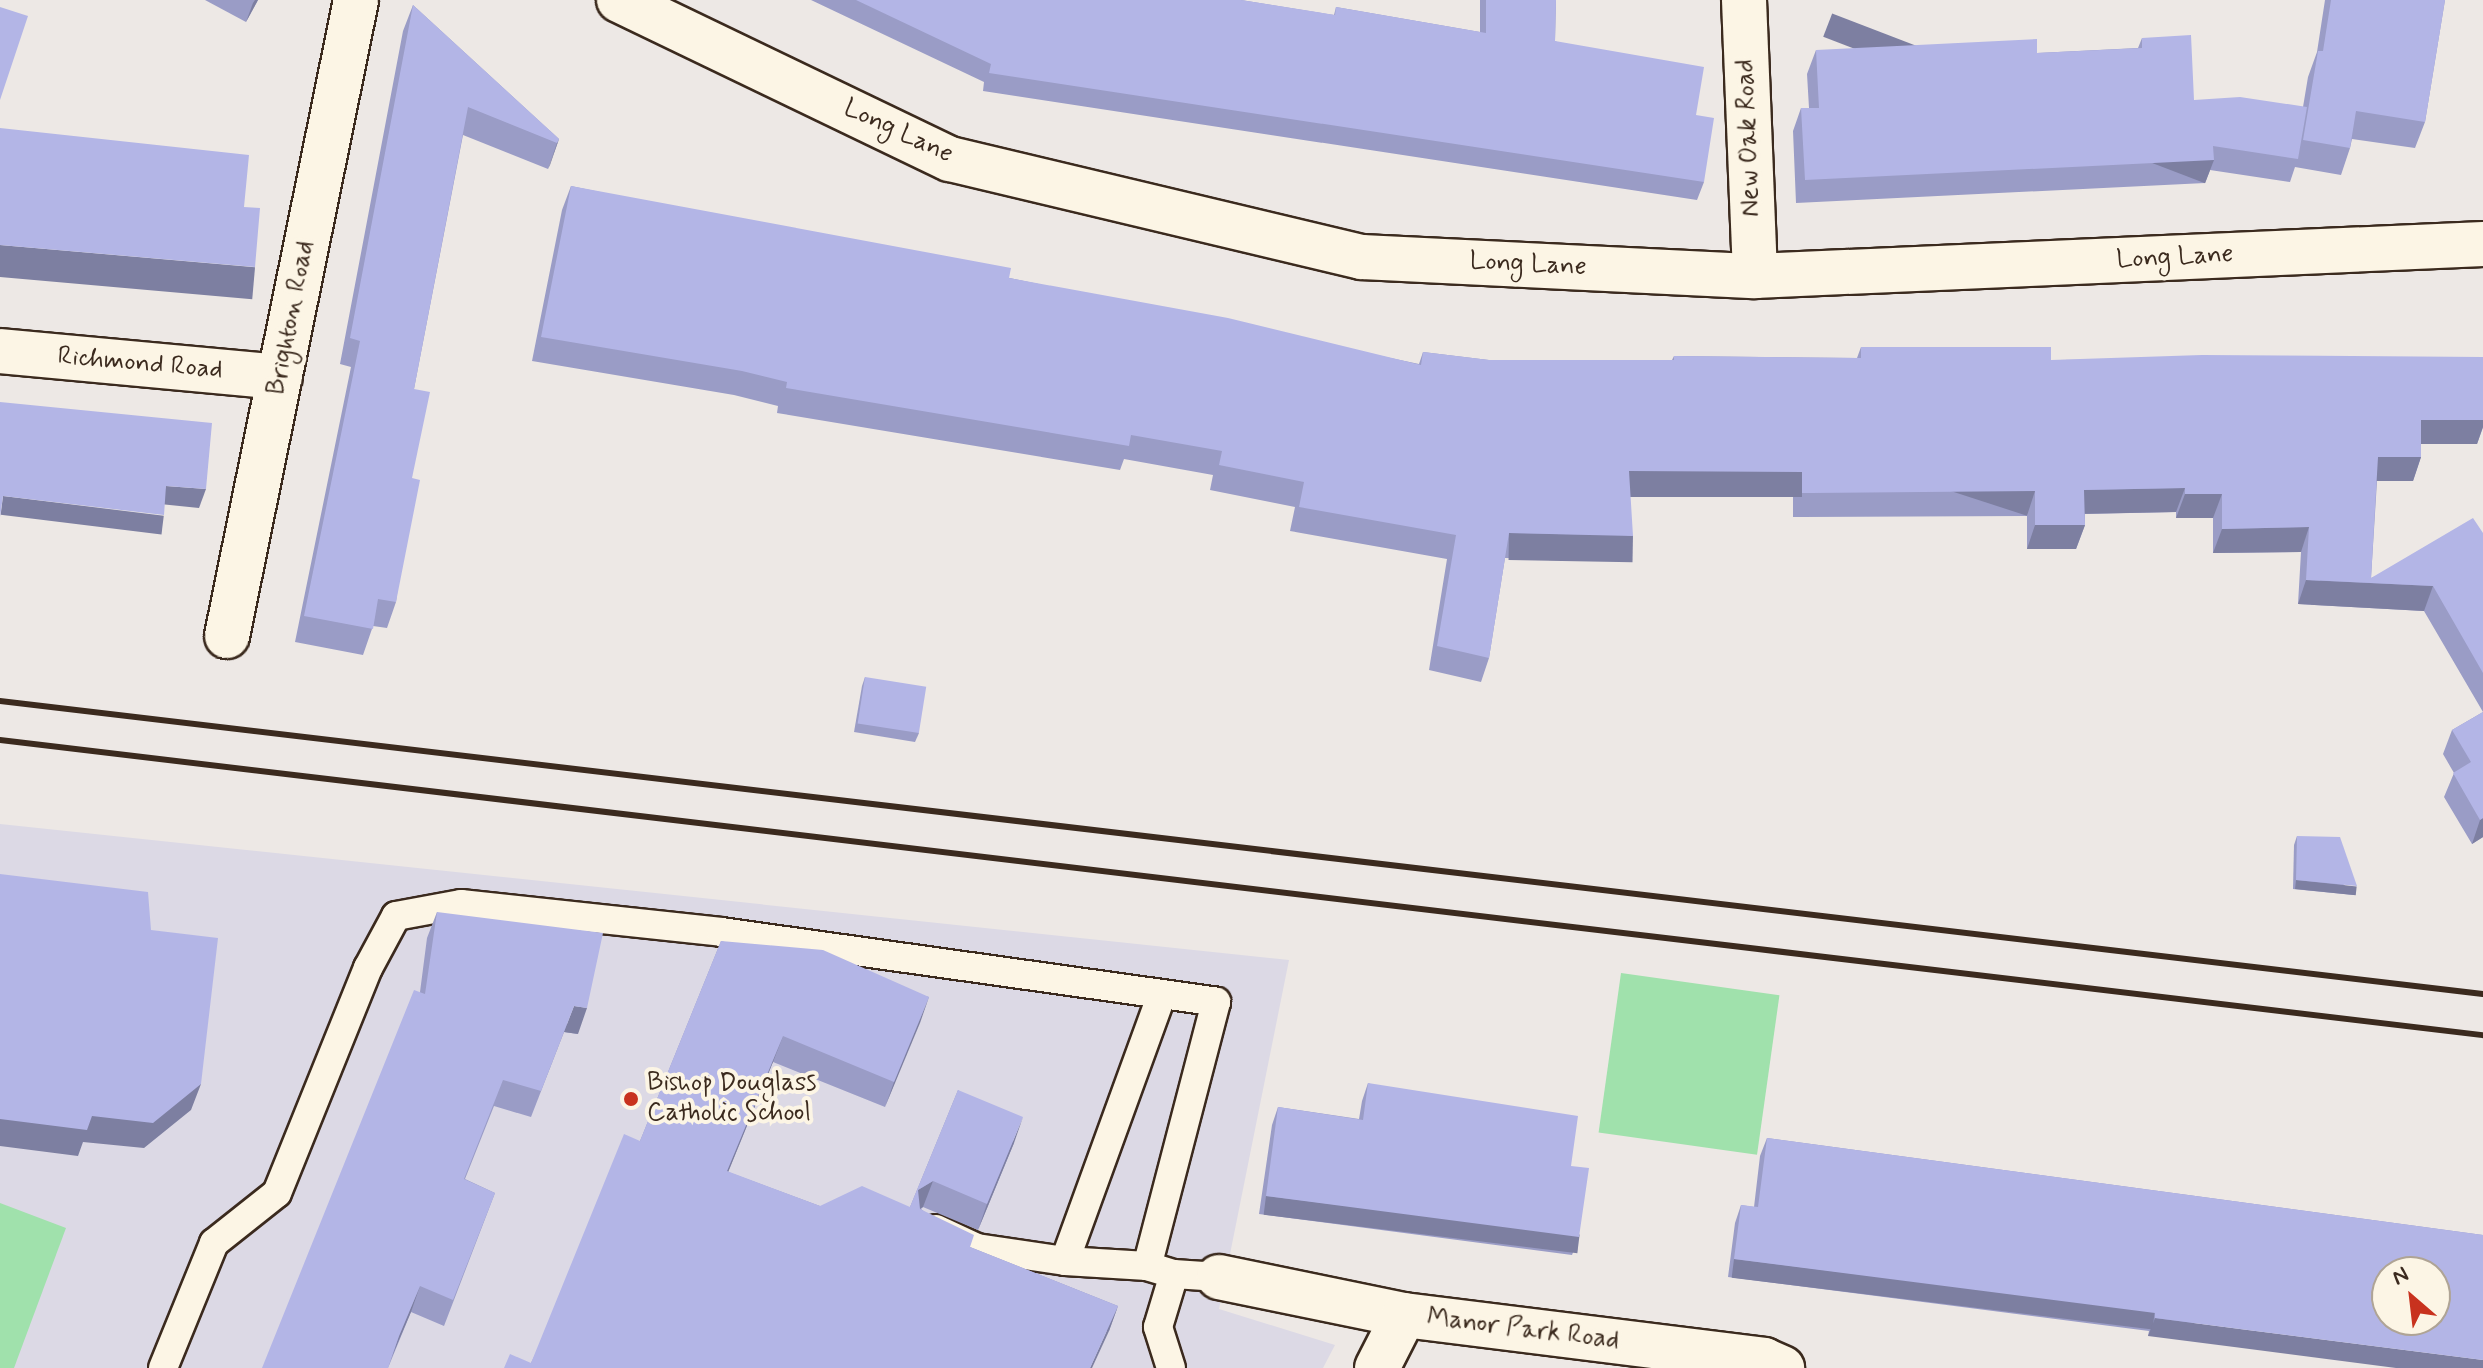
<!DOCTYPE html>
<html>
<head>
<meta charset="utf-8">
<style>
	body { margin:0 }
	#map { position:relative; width:2483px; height:1368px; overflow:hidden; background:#ede8e5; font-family:Mynerve,sans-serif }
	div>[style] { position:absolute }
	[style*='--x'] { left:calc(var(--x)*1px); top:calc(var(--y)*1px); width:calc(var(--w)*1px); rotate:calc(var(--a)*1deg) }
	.built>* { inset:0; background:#dcd9e5 }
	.green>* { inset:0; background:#a0e1ac; transform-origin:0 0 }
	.roads { filter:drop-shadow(2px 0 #3b2a1e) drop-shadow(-2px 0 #3b2a1e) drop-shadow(0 2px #3b2a1e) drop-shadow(0 -2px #3b2a1e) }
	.lane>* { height:28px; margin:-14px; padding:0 14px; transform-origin:14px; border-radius:14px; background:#fcf5e5 }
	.street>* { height:44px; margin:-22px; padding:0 22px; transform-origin:22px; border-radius:22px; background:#fcf5e5 }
	.secondary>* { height:44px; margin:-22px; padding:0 22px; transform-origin:22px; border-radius:22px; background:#fcf5e5 }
	.rail>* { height:6px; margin:-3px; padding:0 3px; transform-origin:3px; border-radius:3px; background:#3b2a1e }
	.wall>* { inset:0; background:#9a9cc6 }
	.shaded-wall>* { inset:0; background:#7d7fa1; transform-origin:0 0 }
	.building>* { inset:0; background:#b3b5e6; transform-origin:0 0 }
	.dots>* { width:22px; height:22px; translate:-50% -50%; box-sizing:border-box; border:4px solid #fcf5e5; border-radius:50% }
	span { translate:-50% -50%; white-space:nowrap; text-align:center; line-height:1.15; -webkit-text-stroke:8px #fcf5e5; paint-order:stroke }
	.street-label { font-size:26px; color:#3b2a1e }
	.poi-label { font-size:26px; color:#3b2a1e }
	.left { translate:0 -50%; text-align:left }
	.north { position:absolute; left:2371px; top:1256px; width:80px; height:80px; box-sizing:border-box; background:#fcf5e5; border:2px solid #afa495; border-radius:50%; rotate:332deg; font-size:22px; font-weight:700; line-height:32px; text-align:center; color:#3b2a1e }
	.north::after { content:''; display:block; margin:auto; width:28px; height:36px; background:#c8321e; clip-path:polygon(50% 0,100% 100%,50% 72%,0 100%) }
</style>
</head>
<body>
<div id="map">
	<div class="built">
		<i style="clip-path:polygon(0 824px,1289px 960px,1219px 1309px,1335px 1345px,1323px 1368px,0 1368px)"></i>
	</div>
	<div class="green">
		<i style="left:1621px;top:973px;width:160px;height:161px;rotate:8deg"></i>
		<i style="clip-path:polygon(0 1203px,66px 1228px,14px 1368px,0 1368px)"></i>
	</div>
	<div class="roads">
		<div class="lane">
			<i style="--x:1162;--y:994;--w:284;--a:110"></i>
			<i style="--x:1065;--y:1261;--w:82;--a:3.5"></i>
			<i style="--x:1147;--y:1266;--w:28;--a:17"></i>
			<i style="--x:936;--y:1229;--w:45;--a:24.9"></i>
			<i style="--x:977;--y:1248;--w:89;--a:8.4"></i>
			<i style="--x:163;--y:1368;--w:135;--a:-67.8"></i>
			<i style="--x:214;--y:1243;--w:80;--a:-38.4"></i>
			<i style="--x:277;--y:1193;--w:243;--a:-68"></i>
			<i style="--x:368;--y:968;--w:59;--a:-61.7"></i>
			<i style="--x:396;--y:916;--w:66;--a:-10.5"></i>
			<i style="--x:461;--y:904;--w:262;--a:6.1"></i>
			<i style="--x:721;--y:932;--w:500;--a:8"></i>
			<i style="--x:1216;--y:1002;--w:273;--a:104.6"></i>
			<i style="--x:1171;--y:1368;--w:43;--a:-107.6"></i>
			<i style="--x:1158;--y:1327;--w:55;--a:-73.2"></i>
			<i style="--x:1174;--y:1274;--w:45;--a:3.8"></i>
		</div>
		<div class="street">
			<i style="--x:1744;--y:0;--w:276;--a:87.7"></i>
			<i style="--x:0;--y:351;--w:281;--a:5.3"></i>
			<i style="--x:227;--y:636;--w:649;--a:-78.53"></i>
			<i style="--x:1219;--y:1277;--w:189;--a:11.6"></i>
			<i style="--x:1404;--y:1315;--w:363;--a:7.1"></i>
			<i style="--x:1764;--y:1360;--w:20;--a:24"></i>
			<i style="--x:1377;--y:1368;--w:59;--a:-63"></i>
		</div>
		<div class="secondary">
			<i style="--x:619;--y:0;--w:367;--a:25.7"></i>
			<i style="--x:950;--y:159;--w:423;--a:13.4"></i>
			<i style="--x:1362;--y:257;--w:393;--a:2.8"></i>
			<i style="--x:1755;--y:276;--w:729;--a:-2.52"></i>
		</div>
	</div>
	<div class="rail">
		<i style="--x:0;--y:701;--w:2500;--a:6.73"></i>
		<i style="--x:0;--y:740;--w:2500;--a:6.78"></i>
	</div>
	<div class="wall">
		<i style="clip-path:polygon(205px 0,258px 0,246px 22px)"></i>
		<i style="clip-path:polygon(811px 0,1241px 0,1334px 15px,1336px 7px,1480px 32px,1480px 0,1556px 0,1555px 41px,1696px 115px,1704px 182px,1697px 200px,983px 91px,984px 82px)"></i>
		<i style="clip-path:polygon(2325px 0,2445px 0,2425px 122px,2415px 148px,2352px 139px,2350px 148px,2341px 175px,2295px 167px,2290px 182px,2210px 170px,2205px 183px,1796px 203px,1793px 131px,1801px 108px,1809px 108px,1807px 74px,1816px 50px,2037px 53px,2138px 48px,2142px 38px,2194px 100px,2303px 107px,2308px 77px,2317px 52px)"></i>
		<i style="clip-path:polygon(413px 5px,559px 139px,548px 169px,463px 135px,414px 389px,412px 478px,396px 602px,387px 628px,373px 626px,363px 655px,295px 642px,351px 367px,340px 364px,403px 31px)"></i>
		<i style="clip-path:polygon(571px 186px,1419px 364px,1423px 352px,1489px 360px,1672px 360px,1674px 356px,1857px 358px,1861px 347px,2051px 360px,2483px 357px,2483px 427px,2477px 444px,2421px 444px,2421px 457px,2413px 481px,2377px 481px,2371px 578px,2483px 533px,2483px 837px,2472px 844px,2444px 797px,2454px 773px,2443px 754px,2452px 730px,2483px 712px,2424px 611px,2298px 604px,2301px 552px,2213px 553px,2213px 518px,2176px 518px,2176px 512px,2085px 514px,2085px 525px,2076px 549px,2027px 549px,2027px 516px,1793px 517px,1793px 496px,1630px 495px,1625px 561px,1505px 558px,1489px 658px,1481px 682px,1429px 670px,1447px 559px,1290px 531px,1295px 507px,1210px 490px,1213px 475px,1124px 459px,1120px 470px,777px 413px,778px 406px,734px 395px,532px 361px,562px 210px)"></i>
		<i style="clip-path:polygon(865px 677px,919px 733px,915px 742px,854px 732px,862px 686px)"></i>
		<i style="clip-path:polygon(2297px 836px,2354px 895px,2293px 889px,2294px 845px)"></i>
		<i style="clip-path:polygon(437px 912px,578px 1034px,564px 1032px,531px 1117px,494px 1106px,465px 1179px,495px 1193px,444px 1326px,411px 1312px,388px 1368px,420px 992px,427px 938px)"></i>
		<i style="clip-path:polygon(721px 941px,929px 997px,885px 1107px,773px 1062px,728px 1172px,820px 1206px,910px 1207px,958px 1090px,1014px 1143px,978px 1230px,923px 1207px,921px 1209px,970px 1247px,1118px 1306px,1109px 1331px,531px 1363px,640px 1141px)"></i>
		<i style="clip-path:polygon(1368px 1083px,1571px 1166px,1579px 1237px,1572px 1255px,1259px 1214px,1272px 1125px,1278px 1107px,1359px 1119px,1362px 1101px)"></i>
		<i style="clip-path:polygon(1767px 1138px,2483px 1235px,2148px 1336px,2149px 1331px,1728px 1277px,1735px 1223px,1741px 1205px,1754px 1207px,1760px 1156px)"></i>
	</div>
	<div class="shaded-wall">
		<i style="clip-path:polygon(255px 0,258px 0,246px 22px,253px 3px)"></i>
		<i style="clip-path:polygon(559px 139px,550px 165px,548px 169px,557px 143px)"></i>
		<i style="left:2214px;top:160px;width:25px;height:409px;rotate:111deg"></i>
		<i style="left:0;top:245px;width:256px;height:32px;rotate:5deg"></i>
		<i style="clip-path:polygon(2421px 420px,2483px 420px,2483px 427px,2477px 444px,2412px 444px)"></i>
		<i style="clip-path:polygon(2378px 457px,2421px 457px,2413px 481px,2369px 481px)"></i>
		<i style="left:1629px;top:471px;width:173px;height:26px"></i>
		<i style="clip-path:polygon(166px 486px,206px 489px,199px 508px,160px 504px)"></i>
		<i style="clip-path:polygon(2185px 488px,2176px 512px,2075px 514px,2084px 490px)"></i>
		<i style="left:2035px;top:491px;width:26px;height:233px;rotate:108deg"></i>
		<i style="clip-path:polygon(2185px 494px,2222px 494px,2213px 518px,2176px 518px)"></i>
		<i style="left:3px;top:496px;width:162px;height:19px;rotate:7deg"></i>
		<i style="clip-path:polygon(2035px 525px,2085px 525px,2076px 549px,2027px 549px)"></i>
		<i style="clip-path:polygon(2309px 527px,2301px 552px,2213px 553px,2222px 529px)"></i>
		<i style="left:1509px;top:533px;width:124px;height:27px;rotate:1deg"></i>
		<i style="clip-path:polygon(2306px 580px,2433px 586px,2424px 611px,2298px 604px)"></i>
		<i style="clip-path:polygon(2483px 818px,2483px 837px,2472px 844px,2480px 820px)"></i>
		<i style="left:2296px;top:880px;width:61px;height:9px;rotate:6deg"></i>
		<i style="clip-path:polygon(929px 997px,920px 1023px,885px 1107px,894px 1082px)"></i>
		<i style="clip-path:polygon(574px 1006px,587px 1008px,578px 1034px,564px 1032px,531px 1117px)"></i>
		<i style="clip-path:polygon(783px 1036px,773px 1062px,718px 1197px,727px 1171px)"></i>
		<i style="clip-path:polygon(201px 1084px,191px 1110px,144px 1148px,83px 1142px,78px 1156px,0 1146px,0 1119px)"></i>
		<i style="clip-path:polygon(1023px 1117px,1014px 1143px,978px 1230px,987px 1204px)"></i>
		<i style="clip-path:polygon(933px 1181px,923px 1207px,909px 1216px,918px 1190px)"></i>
		<i style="left:1266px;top:1196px;width:316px;height:19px;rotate:7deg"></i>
		<i style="left:1734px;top:1259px;width:424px;height:19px;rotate:7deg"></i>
		<i style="clip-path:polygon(420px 1286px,411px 1312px,390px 1361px,399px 1336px)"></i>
		<i style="clip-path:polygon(1118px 1306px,1109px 1331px,1092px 1368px,1090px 1368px)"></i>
		<i style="clip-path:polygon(2155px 1318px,2483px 1360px,2483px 1368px,2396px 1368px,2148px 1336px)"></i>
	</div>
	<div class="building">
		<i style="clip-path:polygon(856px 0,1241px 0,1335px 15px,1336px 7px,1486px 33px,1486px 0,1556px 0,1555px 41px,1704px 67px,1696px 115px,1714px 118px,1704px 182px,989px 73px,991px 64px)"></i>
		<i style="clip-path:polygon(2331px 0,2445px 0,2425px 122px,2356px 111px,2350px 148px,2303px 140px,2318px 51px,2323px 51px)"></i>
		<i style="clip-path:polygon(413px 5px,559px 139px,557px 143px,468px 107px,414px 389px,430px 392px,412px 478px,420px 480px,396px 602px,378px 599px,373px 629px,304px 616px,360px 341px,350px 338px)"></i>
		<i style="clip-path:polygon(0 7px,28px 16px,0 100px)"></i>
		<i style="clip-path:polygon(2191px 35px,2194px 100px,2240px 97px,2307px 107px,2298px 159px,2213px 146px,2214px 160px,1805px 180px,1801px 108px,1819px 108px,1816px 50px,2037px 39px,2037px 53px,2142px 48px,2142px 38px)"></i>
		<i style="clip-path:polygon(0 128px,249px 155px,244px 207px,260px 208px,255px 267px,0 245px)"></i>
		<i style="clip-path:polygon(571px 186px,1011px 268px,1009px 278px,1228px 318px,1421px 365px,1423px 352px,1489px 360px,1674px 360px,1674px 356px,1861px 358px,1861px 347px,2051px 347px,2051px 360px,2202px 355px,2483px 357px,2483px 420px,2421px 420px,2421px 457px,2378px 457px,2371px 578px,2473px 518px,2483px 533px,2483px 673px,2433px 586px,2306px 580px,2309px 527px,2222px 529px,2222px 494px,2185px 494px,2185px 488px,2084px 490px,2085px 525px,2035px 525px,2035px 491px,1802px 493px,1802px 472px,1629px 471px,1633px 536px,1509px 533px,1489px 658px,1437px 646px,1456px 535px,1299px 507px,1304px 482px,1219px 465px,1222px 451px,1131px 435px,1129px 446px,786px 388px,787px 382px,742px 371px,541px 337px)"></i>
		<i style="clip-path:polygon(0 402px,212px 423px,206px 489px,166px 486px,164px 515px,3px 496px,0 517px)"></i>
		<i style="left:865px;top:677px;width:62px;height:47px;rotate:9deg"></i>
		<i style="clip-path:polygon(2483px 712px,2483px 818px,2480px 820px,2453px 773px,2471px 762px,2452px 730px)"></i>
		<i style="clip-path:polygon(2297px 836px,2340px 837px,2357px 886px,2296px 880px)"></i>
		<i style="clip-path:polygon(0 874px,148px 892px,151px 930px,218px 938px,201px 1084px,153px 1123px,92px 1116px,87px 1130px,0 1119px)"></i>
		<i style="clip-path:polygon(437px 912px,603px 933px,587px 1008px,574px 1006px,541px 1091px,503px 1080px,464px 1179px,495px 1193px,453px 1300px,420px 1286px,399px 1336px,388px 1368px,262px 1368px,414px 990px,425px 994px)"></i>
		<i style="clip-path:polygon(721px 941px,823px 950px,929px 997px,894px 1082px,783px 1036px,727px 1171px,820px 1206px,862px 1186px,910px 1207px,958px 1090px,1023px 1117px,987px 1204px,933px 1181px,918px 1190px,920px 1209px,974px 1235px,970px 1247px,1118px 1306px,1090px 1368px,504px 1368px,510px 1354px,531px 1363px,624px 1134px,640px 1141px)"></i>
		<i style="clip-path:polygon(1368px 1083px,1578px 1116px,1571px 1166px,1589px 1168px,1579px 1237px,1266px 1196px,1278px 1107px,1363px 1120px)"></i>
		<i style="clip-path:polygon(evenodd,1767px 1138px,2483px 1235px,2483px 1360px,2155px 1318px,2155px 1313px,1734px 1259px,1741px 1205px,1758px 1207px,1767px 1138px,2387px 1272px,2435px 1272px,2435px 1320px,2387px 1320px,2387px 1272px)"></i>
	</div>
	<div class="dots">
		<i style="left:631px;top:1099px;background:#c8321e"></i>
	</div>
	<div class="street-label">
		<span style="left:898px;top:132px;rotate:25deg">Long Lane</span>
		<span style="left:1749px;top:138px;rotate:-92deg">New Oak Road</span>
		<span style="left:2175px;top:258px;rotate:-3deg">Long Lane</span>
		<span style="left:1528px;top:265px;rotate:3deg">Long Lane</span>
		<span style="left:292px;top:318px;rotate:-79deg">Brighton Road</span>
		<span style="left:140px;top:364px;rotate:5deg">Richmond Road</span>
		<span style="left:1523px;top:1330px;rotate:7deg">Manor Park Road</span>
	</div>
	<div class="poi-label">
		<span class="left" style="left:647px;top:1099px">Bishop Douglass<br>Catholic School</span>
	</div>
	<div class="north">N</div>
</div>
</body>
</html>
